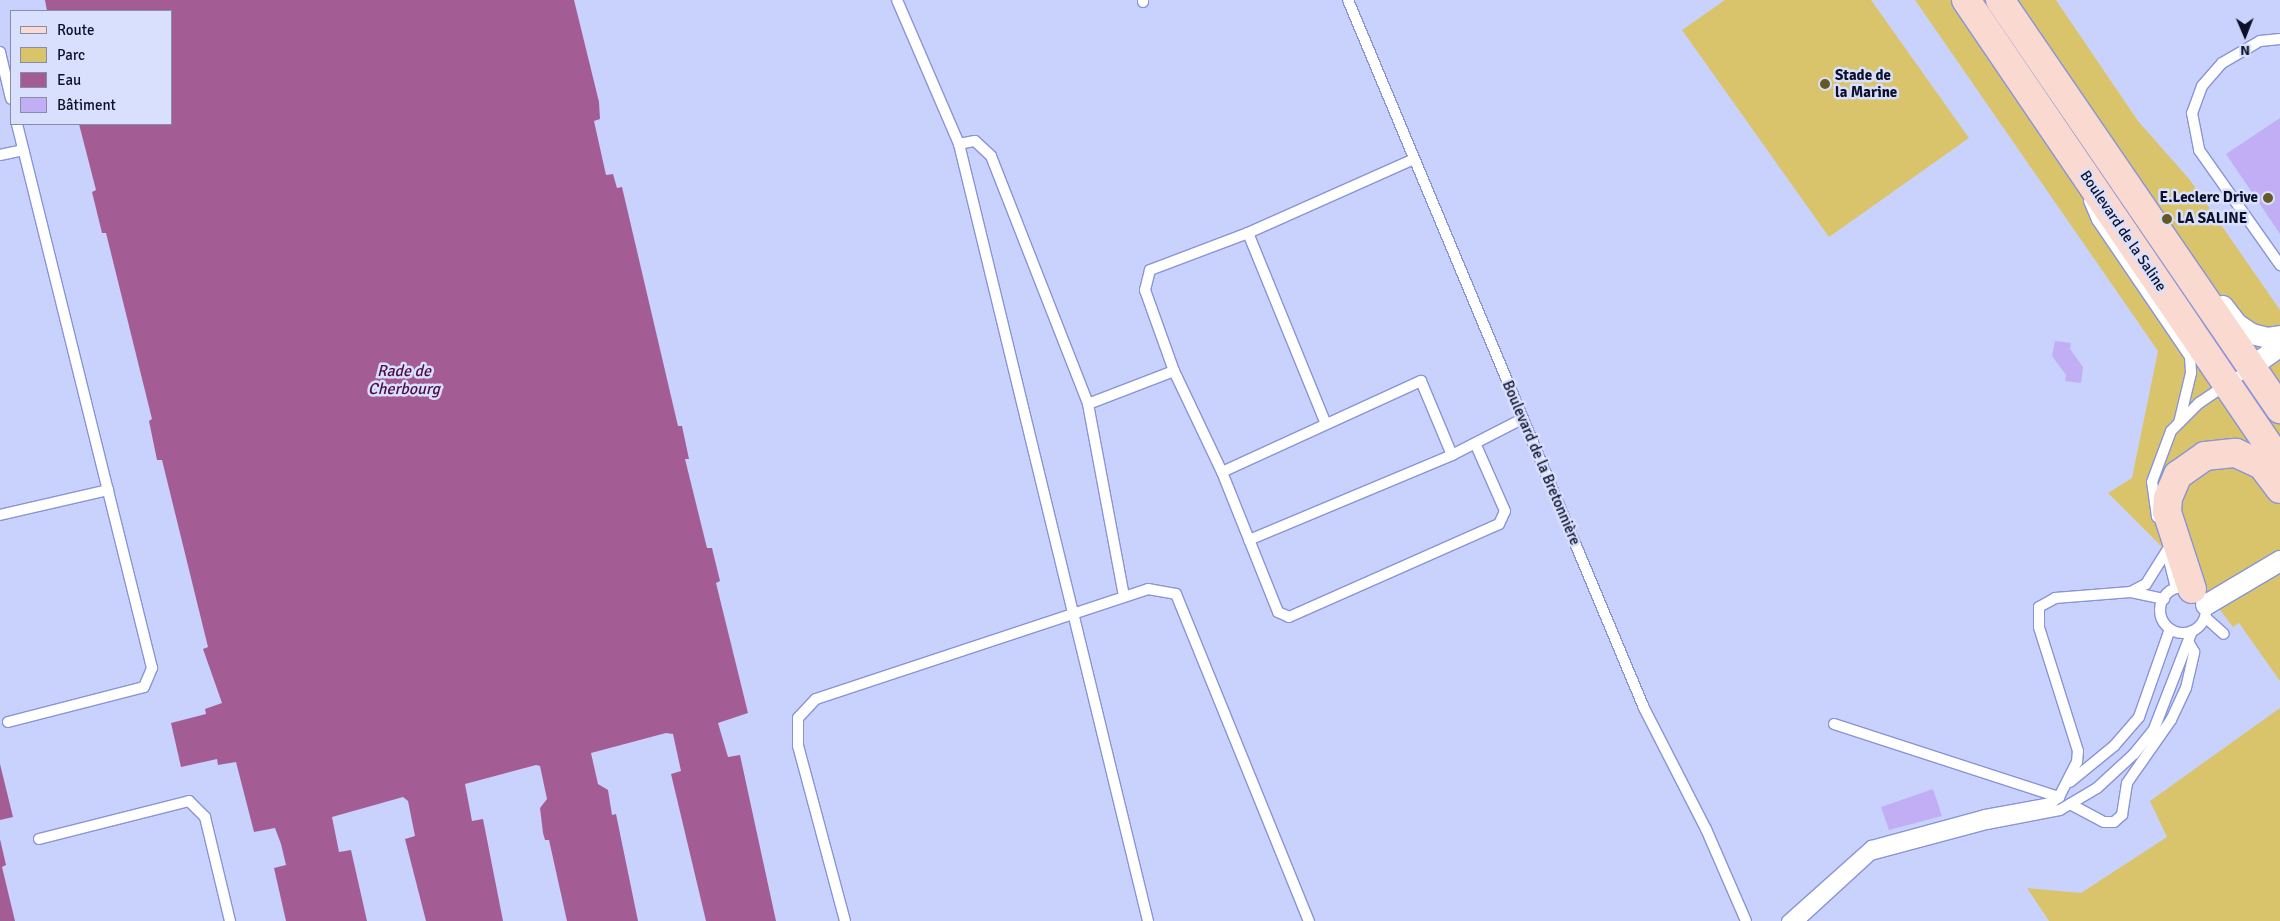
<!DOCTYPE html>
<html>
<head>
<meta charset="utf-8">
<style>
	body { margin:0 }
	#map { position:relative; width:2280px; height:921px; overflow:hidden; background:#c9d2fd; font-family:Signika,sans-serif }
	div>[style] { position:absolute }
	[style*='--x'] { left:calc(var(--x)*1px); top:calc(var(--y)*1px); width:calc(var(--w)*1px); rotate:calc(var(--a)*1deg) }
	.green>* { inset:0; background:#d9c46b }
	.water>* { inset:0; background:#a45d94 }
	.building>* { inset:0; background:#c1aef5 }
	.roads { filter:drop-shadow(1px 0 #8894d8) drop-shadow(-1px 0 #8894d8) drop-shadow(0 1px #8894d8) drop-shadow(0 -1px #8894d8) }
	.lane>* { height:10px; margin:-5px; padding:0 5px; transform-origin:5px; border-radius:5px; background:#fff }
	.lane>.ring { margin:-5px; padding:0; box-sizing:content-box; background:none; border:10px solid #fff; border-radius:50% }
	.street>* { height:20px; margin:-10px; padding:0 10px; transform-origin:10px; border-radius:10px; background:#fff }
	.primary>* { height:28px; margin:-14px; padding:0 14px; transform-origin:14px; border-radius:14px; background:#fad9d0 }
	.dots>* { width:14px; height:14px; translate:-50% -50%; box-sizing:border-box; border:2px solid #d9e0fd; border-radius:50% }
	span { translate:-50% -50%; white-space:nowrap; text-align:center; line-height:1.15; -webkit-text-stroke:5px #d9e0fd; paint-order:stroke }
	.poi-label { font-size:15px; color:#0d1029; font-weight:700 }
	.left { translate:0 -50%; text-align:left }
	.right { translate:-100% -50%; text-align:right }
	.street-label { font-size:15px; color:#0d1029 }
	.water-label { font-size:16px; color:#4f0b44; font-style:italic }
	.legend { position:absolute; left:10px; top:10px; width:162px; height:115px; box-sizing:border-box; background:#d9e0fd; border:1px solid #878da8; margin:0; padding:6px 9px; list-style:none; font-size:15px; color:#0d1029 }
	.legend li { display:flex; align-items:center; gap:10px; height:25px }
	.legend b { width:25px; border:1px solid #878da8 }
	.north { position:absolute; left:2220px; top:10px; width:50px; height:50px; -webkit-text-stroke:4px #d9e0fd; paint-order:stroke; rotate:179deg; font-size:14px; font-weight:700; line-height:20px; text-align:center; color:#0d1029 }
	.north::after { content:''; display:block; margin:auto; width:18px; height:22px; background:#0d1029; clip-path:polygon(50% 0,100% 100%,50% 72%,0 100%) }
</style>
</head>
<body>
<div id="map">
	<div class="green">
		<i style="clip-path:polygon(1725px 0,1871px 0,1969px 138px,1829px 237px,1682px 30px)"></i>
		<i style="clip-path:polygon(1915px 0,2056px 0,2138px 121px,2190px 180px,2280px 310px,2280px 681px,2239px 623px,2233px 627px,2204px 589px,2108px 493px,2132px 478px,2158px 351px)"></i>
		<i style="clip-path:polygon(2280px 708px,2280px 921px,2049px 921px,2027px 888px,2081px 893px,2167px 837px,2150px 801px)"></i>
	</div>
	<div class="water">
		<i style="clip-path:polygon(45px 0,574px 0,599px 102px,600px 119px,594px 121px,606px 175px,613px 174px,617px 188px,622px 187px,678px 426px,682px 426px,689px 459px,685px 459px,707px 548px,712px 548px,720px 581px,716px 583px,748px 713px,718px 723px,728px 757px,740px 755px,776px 921px,706px 921px,671px 774px,681px 771px,673px 734px,666px 733px,591px 753px,598px 784px,608px 790px,612px 815px,616px 814px,638px 921px,567px 921px,549px 840px,545px 840px,543px 833px,540px 808px,547px 799px,540px 766px,536px 765px,465px 784px,472px 821px,483px 819px,503px 921px,426px 921px,405px 839px,415px 836px,408px 801px,403px 797px,332px 817px,339px 852px,351px 850px,367px 921px,286px 921px,274px 868px,286px 865px,281px 844px,275px 828px,254px 832px,236px 762px,218px 765px,217px 759px,181px 767px,171px 723px,206px 714px,205px 709px,222px 703px,203px 649px,208px 647px,162px 460px,157px 460px,149px 421px,152px 419px,106px 233px,102px 233px,92px 192px,96px 190px,79px 124px,171px 124px,171px 11px,47px 11px)"></i>
		<i style="clip-path:polygon(0 764px,13px 817px,0 820px)"></i>
		<i style="clip-path:polygon(0 839px,6px 865px,2px 867px,15px 921px,0 921px)"></i>
	</div>
	<div class="building">
		<i style="clip-path:polygon(2280px 118px,2280px 234px,2226px 154px)"></i>
		<i style="clip-path:polygon(2055px 341px,2071px 343px,2070px 349px,2083px 367px,2081px 383px,2065px 381px,2066px 375px,2052px 356px)"></i>
		<i style="clip-path:polygon(1933px 789px,1942px 816px,1889px 830px,1881px 807px)"></i>
	</div>
	<div class="roads">
		<div class="lane">
			<i style="--x:897;--y:0;--w:157;--a:66.7"></i>
			<i style="--x:959;--y:144;--w:800;--a:76.33"></i>
			<i style="--x:1143;--y:0;--w:2;--a:90"></i>
			<i style="--x:1348;--y:0;--w:767;--a:67.31"></i>
			<i style="--x:1644;--y:708;--w:136;--a:62.9"></i>
			<i style="--x:1706;--y:829;--w:100;--a:66.5"></i>
			<i style="--x:2280;--y:39;--w:20;--a:174"></i>
			<i style="--x:2260;--y:41;--w:44;--a:149.9"></i>
			<i style="--x:2222;--y:63;--w:30;--a:131"></i>
			<i style="--x:2202;--y:86;--w:29;--a:110"></i>
			<i style="--x:2192;--y:113;--w:38;--a:79"></i>
			<i style="--x:2199;--y:150;--w:141;--a:54.8"></i>
			<i style="--x:0;--y:52;--w:48;--a:76.8"></i>
			<i style="--x:959;--y:144;--w:16;--a:-11"></i>
			<i style="--x:975;--y:141;--w:22;--a:43"></i>
			<i style="--x:991;--y:156;--w:266;--a:68.6"></i>
			<i style="--x:1088;--y:404;--w:195;--a:79.4"></i>
			<i style="--x:0;--y:155;--w:24;--a:-12"></i>
			<i style="--x:1414;--y:159;--w:182;--a:156"></i>
			<i style="--x:1248;--y:233;--w:105;--a:159.3"></i>
			<i style="--x:1150;--y:270;--w:21;--a:104"></i>
			<i style="--x:1145;--y:290;--w:86;--a:70.3"></i>
			<i style="--x:1174;--y:371;--w:112;--a:64.6"></i>
			<i style="--x:1222;--y:472;--w:151;--a:68.2"></i>
			<i style="--x:1278;--y:612;--w:12;--a:24"></i>
			<i style="--x:1289;--y:617;--w:230;--a:-23.9"></i>
			<i style="--x:1499;--y:524;--w:14;--a:-65"></i>
			<i style="--x:1505;--y:511;--w:74;--a:-113.8"></i>
			<i style="--x:2089;--y:201;--w:21;--a:67"></i>
			<i style="--x:2097;--y:220;--w:166;--a:55.8"></i>
			<i style="--x:2190;--y:357;--w:16;--a:86"></i>
			<i style="--x:2191;--y:373;--w:51;--a:103.5"></i>
			<i style="--x:1248;--y:233;--w:204;--a:67.8"></i>
			<i style="--x:1088;--y:404;--w:92;--a:-21"></i>
			<i style="--x:1222;--y:472;--w:219;--a:-24.6"></i>
			<i style="--x:1421;--y:381;--w:80;--a:67.3"></i>
			<i style="--x:0;--y:515;--w:111;--a:-13"></i>
			<i style="--x:2157;--y:517;--w:35;--a:-98"></i>
			<i style="--x:2152;--y:482;--w:54;--a:-69.6"></i>
			<i style="--x:2171;--y:431;--w:40;--a:-45"></i>
			<i style="--x:2199;--y:403;--w:63;--a:-33.9"></i>
			<i style="--x:1249;--y:540;--w:220;--a:-22.7"></i>
			<i style="--x:1452;--y:455;--w:79;--a:-27.2"></i>
			<i style="--x:2169;--y:560;--w:29;--a:76"></i>
			<i class="ring" style="left:2160px;top:587px;width:36px;height:36px"></i>
			<i style="--x:2131;--y:592;--w:34;--a:12"></i>
			<i style="--x:2205;--y:617;--w:25;--a:42"></i>
			<i style="--x:8;--y:722;--w:140;--a:-14.4"></i>
			<i style="--x:144;--y:687;--w:21;--a:-67"></i>
			<i style="--x:152;--y:668;--w:561;--a:-103.94"></i>
			<i style="--x:1834;--y:724;--w:237;--a:18"></i>
			<i style="--x:2070;--y:782;--w:57;--a:-39.3"></i>
			<i style="--x:2114;--y:746;--w:38;--a:-49"></i>
			<i style="--x:2139;--y:717;--w:93;--a:-70.6"></i>
			<i style="--x:2070;--y:804;--w:38;--a:28"></i>
			<i style="--x:2104;--y:822;--w:10;--a:0"></i>
			<i style="--x:2114;--y:822;--w:11;--a:-41"></i>
			<i style="--x:2122;--y:815;--w:32;--a:-81"></i>
			<i style="--x:2127;--y:783;--w:77;--a:-55.1"></i>
			<i style="--x:2171;--y:720;--w:35;--a:-65"></i>
			<i style="--x:2186;--y:688;--w:37;--a:-77"></i>
			<i style="--x:2194;--y:652;--w:10;--a:-119"></i>
			<i style="--x:39;--y:839;--w:155;--a:-14.2"></i>
			<i style="--x:189;--y:801;--w:23;--a:45"></i>
			<i style="--x:205;--y:817;--w:107;--a:76.5"></i>
			<i style="--x:845;--y:921;--w:181;--a:-105"></i>
			<i style="--x:798;--y:746;--w:28;--a:-90"></i>
			<i style="--x:798;--y:718;--w:26;--a:-47"></i>
			<i style="--x:816;--y:699;--w:350;--a:-18.3"></i>
			<i style="--x:1148;--y:589;--w:28;--a:10"></i>
			<i style="--x:1176;--y:594;--w:353;--a:67.9"></i>
			<i style="--x:1787;--y:921;--w:113;--a:-41.8"></i>
			<i style="--x:1871;--y:846;--w:118;--a:-15.2"></i>
			<i style="--x:1985;--y:815;--w:67;--a:-10.3"></i>
			<i style="--x:2051;--y:803;--w:10;--a:-37"></i>
			<i style="--x:2059;--y:797;--w:39;--a:-63"></i>
			<i style="--x:2077;--y:762;--w:11;--a:-85"></i>
			<i style="--x:2078;--y:751;--w:130;--a:-107.5"></i>
			<i style="--x:2039;--y:627;--w:20;--a:-90"></i>
			<i style="--x:2039;--y:607;--w:18;--a:-29"></i>
			<i style="--x:2055;--y:598;--w:76;--a:-4.5"></i>
			<i style="--x:2131;--y:592;--w:17;--a:-28"></i>
			<i style="--x:2146;--y:584;--w:40;--a:-58"></i>
			<i style="--x:1799;--y:921;--w:98;--a:-42.5"></i>
			<i style="--x:1871;--y:855;--w:120;--a:-15"></i>
			<i style="--x:1987;--y:824;--w:74;--a:-10.9"></i>
			<i style="--x:2060;--y:810;--w:43;--a:-30.7"></i>
			<i style="--x:2097;--y:788;--w:50;--a:-42.6"></i>
			<i style="--x:2134;--y:754;--w:32;--a:-51"></i>
			<i style="--x:2154;--y:729;--w:105;--a:-68.8"></i>
		</div>
		<div class="street">
			<i style="--x:2223;--y:306;--w:23;--a:52"></i>
			<i style="--x:2237;--y:324;--w:18;--a:34"></i>
			<i style="--x:2252;--y:334;--w:16;--a:14"></i>
			<i style="--x:2268;--y:338;--w:12;--a:-9"></i>
			<i style="--x:2251;--y:367;--w:35;--a:-35"></i>
			<i style="--x:2206;--y:605;--w:86;--a:-30.7"></i>
		</div>
		<div class="primary">
			<i style="--x:1966;--y:0;--w:559;--a:55.8"></i>
			<i style="--x:2000;--y:0;--w:496;--a:55.6"></i>
			<i style="--x:2192;--y:589;--w:81;--a:-108"></i>
			<i style="--x:2167;--y:512;--w:14;--a:-86"></i>
			<i style="--x:2168;--y:498;--w:25;--a:-67"></i>
			<i style="--x:2178;--y:475;--w:33;--a:-35"></i>
			<i style="--x:2205;--y:456;--w:31;--a:-6"></i>
			<i style="--x:2236;--y:453;--w:29;--a:25"></i>
			<i style="--x:2262;--y:465;--w:30;--a:53"></i>
		</div>
	</div>
	<div class="dots">
		<i style="left:1825px;top:84px;background:#655926"></i>
		<i style="left:2268px;top:198px;background:#655926"></i>
		<i style="left:2167px;top:219px;background:#655926"></i>
	</div>
	<div class="poi-label">
		<span class="left" style="left:1835px;top:84px">Stade de<br>la Marine</span>
		<span class="right" style="left:2258px;top:198px">E.Leclerc Drive</span>
		<span class="left" style="left:2177px;top:219px">LA SALINE</span>
	</div>
	<div class="street-label">
		<span style="left:2123px;top:231px;rotate:56deg">Boulevard de la Saline</span>
		<span style="left:1541px;top:463px;rotate:67deg">Boulevard de la Bretonnière</span>
	</div>
	<div class="water-label">
		<span style="left:404px;top:380px">Rade de<br>Cherbourg</span>
	</div>
	<ul class="legend">
	<li><b style="height:6px;background:#fad9d0"></b>Route</li>
	<li><b style="height:14px;background:#d9c46b"></b>Parc</li>
	<li><b style="height:14px;background:#a45d94"></b>Eau</li>
	<li><b style="height:14px;background:#c1aef5"></b>Bâtiment</li>
	</ul>
	<div class="north">N</div>
</div>
</body>
</html>
